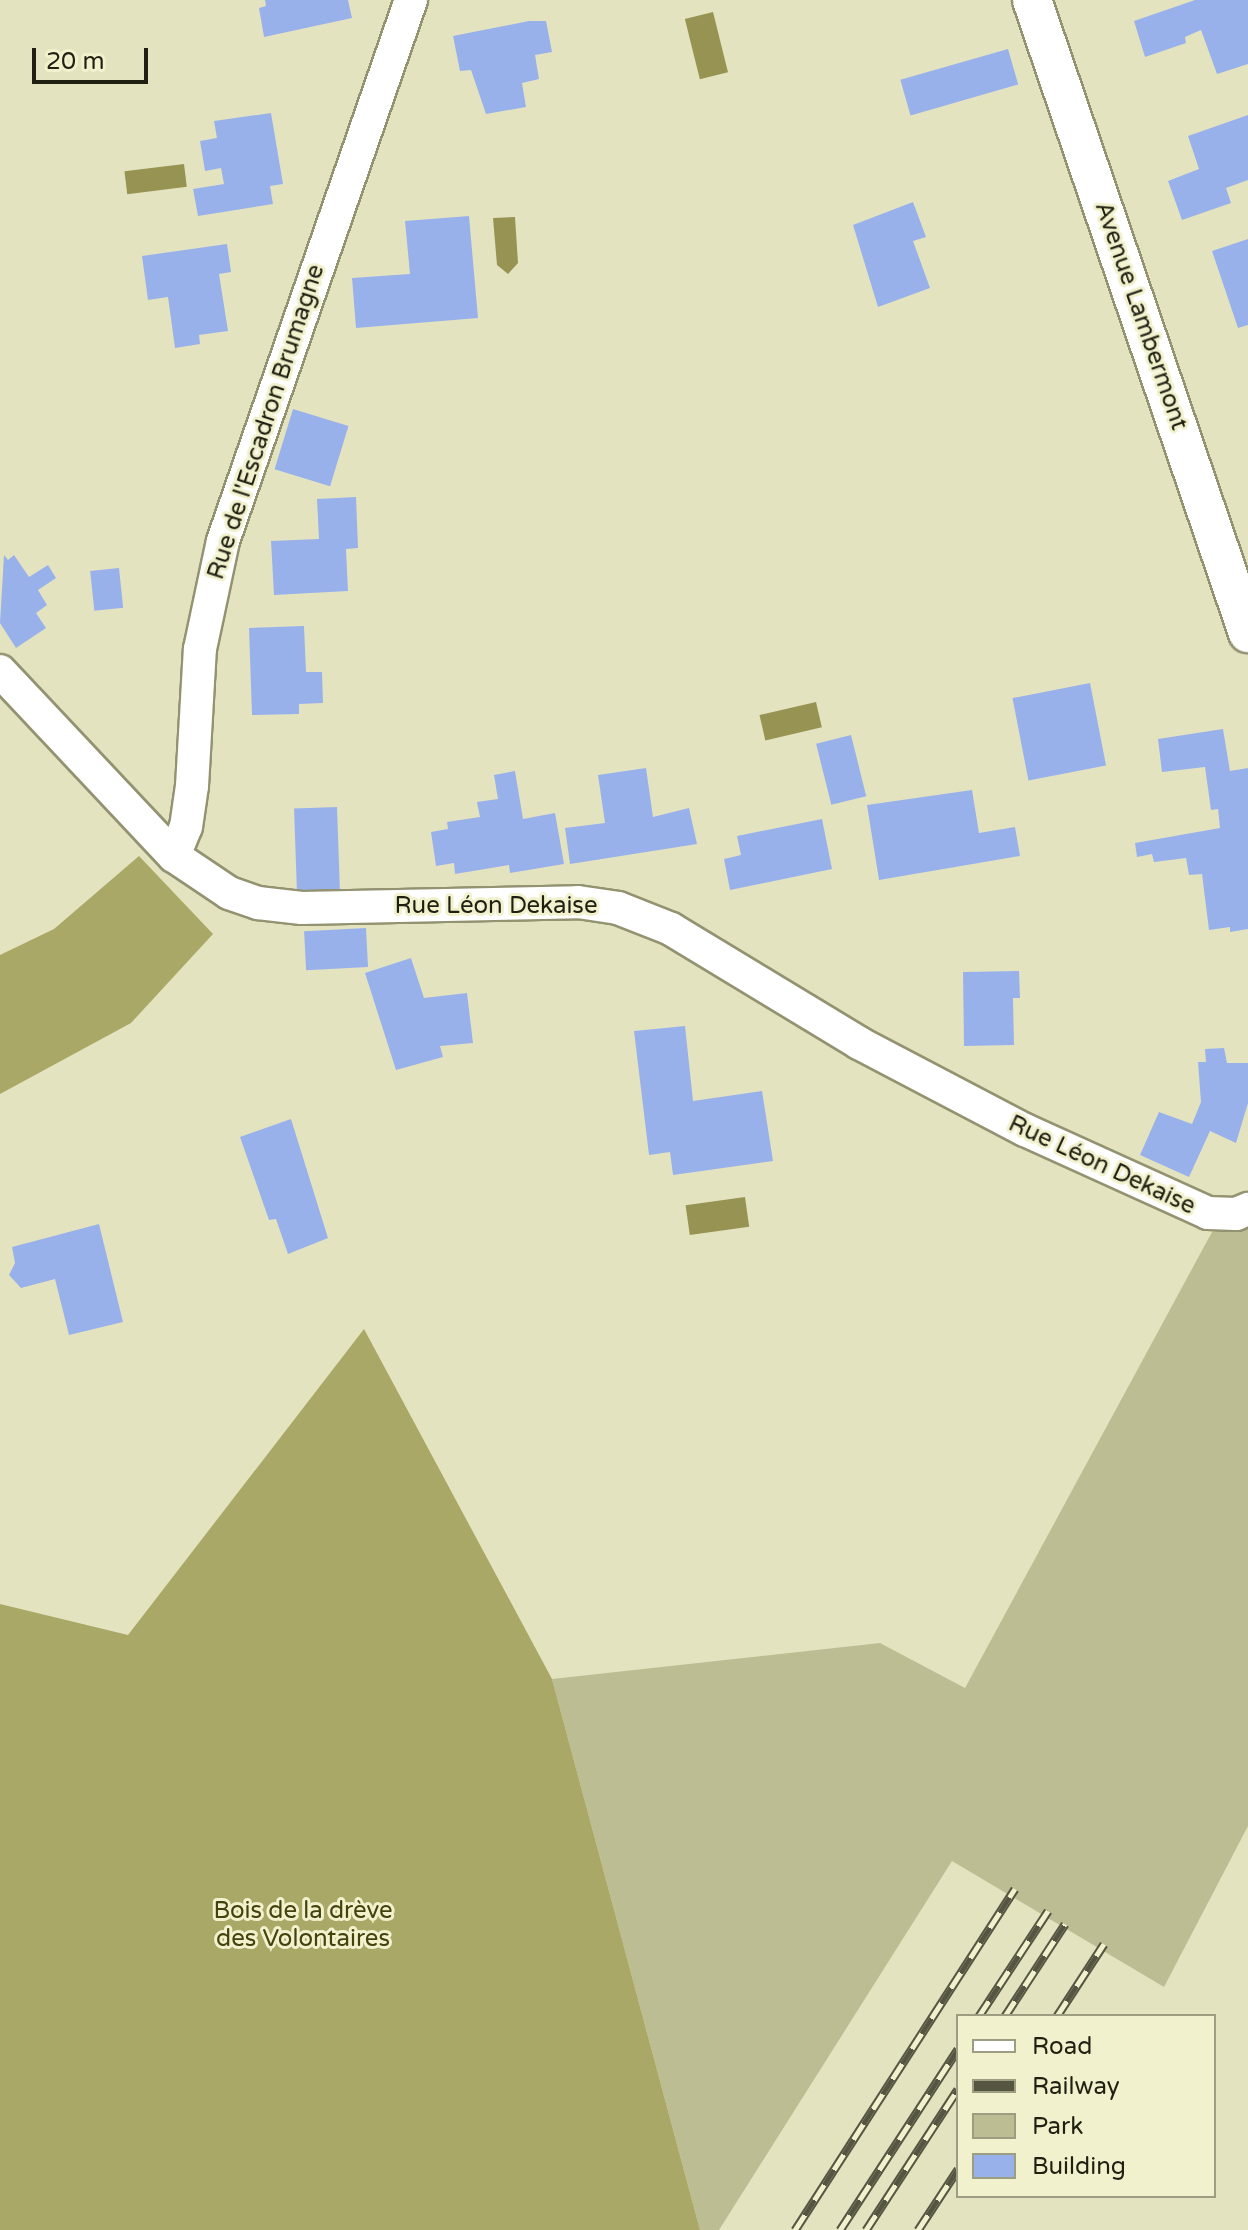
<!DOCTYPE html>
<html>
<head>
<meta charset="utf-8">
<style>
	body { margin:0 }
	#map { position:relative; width:1248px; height:2230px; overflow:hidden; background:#e4e3c0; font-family:"Varela Round",sans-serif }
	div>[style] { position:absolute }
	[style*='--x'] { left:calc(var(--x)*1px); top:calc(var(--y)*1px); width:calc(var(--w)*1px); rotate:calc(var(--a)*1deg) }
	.green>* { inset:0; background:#bdbd93 }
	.forest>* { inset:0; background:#aaa866 }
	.water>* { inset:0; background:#979453; transform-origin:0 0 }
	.building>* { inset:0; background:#99b1eb; transform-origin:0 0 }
	.roads { filter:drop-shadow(2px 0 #939271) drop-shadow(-2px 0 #939271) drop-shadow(0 2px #939271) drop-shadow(0 -2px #939271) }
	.minor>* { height:32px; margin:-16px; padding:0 16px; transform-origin:16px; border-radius:16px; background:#fff }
	.tertiary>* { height:38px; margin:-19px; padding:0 19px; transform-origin:19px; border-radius:19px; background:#fff }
	.rail>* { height:9px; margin-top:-4.5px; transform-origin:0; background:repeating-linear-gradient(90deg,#f1f1cd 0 18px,#565542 0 36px); box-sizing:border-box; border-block:2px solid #565542 }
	span { translate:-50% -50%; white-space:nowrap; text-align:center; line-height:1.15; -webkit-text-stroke:6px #f1f1cd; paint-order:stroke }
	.street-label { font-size:24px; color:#201f12 }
	.park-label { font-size:24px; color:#43410c }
	.legend { position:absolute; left:956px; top:2014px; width:260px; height:184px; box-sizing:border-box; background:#f1f1cd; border:2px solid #9d9d82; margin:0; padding:10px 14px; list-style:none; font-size:24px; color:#201f12 }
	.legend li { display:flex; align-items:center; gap:16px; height:40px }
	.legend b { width:40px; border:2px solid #9d9d82 }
	.scale { position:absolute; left:32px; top:48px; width:116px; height:36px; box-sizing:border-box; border:4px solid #201f12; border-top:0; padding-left:10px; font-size:24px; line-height:28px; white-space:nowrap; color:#201f12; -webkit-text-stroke:6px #f1f1cd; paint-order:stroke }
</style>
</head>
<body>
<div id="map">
	<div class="green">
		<i style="clip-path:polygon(1248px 1227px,1248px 1826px,1164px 1987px,952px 1861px,719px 2230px,700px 2230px,552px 1679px,880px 1643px,965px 1688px,1212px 1232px)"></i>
	</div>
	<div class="forest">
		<i style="clip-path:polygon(139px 856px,213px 934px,131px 1023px,0 1094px,0 955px,54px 929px)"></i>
		<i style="clip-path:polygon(364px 1329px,552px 1679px,700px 2230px,0 2230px,0 1604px,128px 1635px)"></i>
	</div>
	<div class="water">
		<i style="left:713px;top:12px;width:62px;height:29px;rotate:76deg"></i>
		<i style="left:184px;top:164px;width:23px;height:60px;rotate:83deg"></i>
		<i style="clip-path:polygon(515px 217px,518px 263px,508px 274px,497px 265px,493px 218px)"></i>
		<i style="left:816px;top:702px;width:26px;height:58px;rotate:77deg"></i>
		<i style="left:745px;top:1197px;width:30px;height:60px;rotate:82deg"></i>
	</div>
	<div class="building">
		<i style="clip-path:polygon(265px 0,348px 0,352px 18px,264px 37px,259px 8px,266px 6px)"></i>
		<i style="clip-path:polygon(1195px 0,1248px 0,1248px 64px,1217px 74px,1201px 30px,1185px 37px,1186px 43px,1145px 57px,1134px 21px)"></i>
		<i style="clip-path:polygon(529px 21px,546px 21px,552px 52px,535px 55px,539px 79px,522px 83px,526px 107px,486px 114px,471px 70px,460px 71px,453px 36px)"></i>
		<i style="left:1008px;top:49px;width:37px;height:112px;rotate:74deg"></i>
		<i style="clip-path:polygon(271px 113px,283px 184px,270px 186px,273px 204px,198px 216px,193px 189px,224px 184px,221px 168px,205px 171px,200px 141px,217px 138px,214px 121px)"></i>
		<i style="clip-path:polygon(1248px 115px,1248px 180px,1226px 188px,1231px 203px,1182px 220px,1168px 181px,1199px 169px,1188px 136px)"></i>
		<i style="clip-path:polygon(913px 202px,926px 237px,913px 241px,930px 288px,878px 307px,853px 225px)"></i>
		<i style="clip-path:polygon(469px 216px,478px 318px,356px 328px,352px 278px,410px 274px,405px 221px)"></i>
		<i style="clip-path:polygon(1248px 239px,1248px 325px,1238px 328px,1212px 251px)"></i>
		<i style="clip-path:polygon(227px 244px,231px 272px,219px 274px,228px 331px,199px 335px,200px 344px,175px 348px,168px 297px,148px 300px,142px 256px)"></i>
		<i style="left:293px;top:409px;width:58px;height:63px;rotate:17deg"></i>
		<i style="clip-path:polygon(356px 497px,358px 548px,346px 549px,348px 591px,274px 595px,271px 541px,319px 539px,317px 499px)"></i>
		<i style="clip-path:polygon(4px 555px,8px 560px,14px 555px,29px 577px,48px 565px,56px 578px,38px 590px,47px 605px,36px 613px,46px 628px,16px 648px,0 623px)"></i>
		<i style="left:119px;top:568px;width:40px;height:29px;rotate:84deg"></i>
		<i style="clip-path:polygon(304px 626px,306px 672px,322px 672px,323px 703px,299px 704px,299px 714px,252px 715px,249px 628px)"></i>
		<i style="left:1090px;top:683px;width:84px;height:79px;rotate:79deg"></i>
		<i style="clip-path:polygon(1223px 729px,1230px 771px,1248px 768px,1248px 929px,1230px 932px,1230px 927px,1209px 930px,1202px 874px,1189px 875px,1186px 858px,1154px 862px,1152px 854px,1137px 857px,1135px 843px,1220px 828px,1218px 809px,1211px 810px,1205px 767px,1162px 772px,1158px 739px)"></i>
		<i style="left:851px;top:735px;width:63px;height:36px;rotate:76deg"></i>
		<i style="clip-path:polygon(646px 768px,653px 817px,689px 808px,697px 844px,570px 864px,565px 828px,605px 823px,598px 775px)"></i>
		<i style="clip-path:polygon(515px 771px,523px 819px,555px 813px,564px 864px,510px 873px,509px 865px,455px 874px,454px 863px,436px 866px,431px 832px,448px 829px,447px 822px,480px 817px,477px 802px,498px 799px,494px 775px)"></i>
		<i style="clip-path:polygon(972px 790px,979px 833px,1015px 827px,1020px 856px,879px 880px,867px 805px)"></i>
		<i style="left:337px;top:807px;width:86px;height:43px;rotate:88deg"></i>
		<i style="clip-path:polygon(822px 819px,832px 869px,730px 890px,724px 859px,741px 855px,737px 836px)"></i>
		<i style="left:366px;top:928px;width:39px;height:62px;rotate:87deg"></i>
		<i style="clip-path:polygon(411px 958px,424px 998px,467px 993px,473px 1043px,440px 1046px,443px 1057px,396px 1070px,365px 973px)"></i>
		<i style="clip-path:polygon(1019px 971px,1020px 998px,1013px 998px,1014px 1045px,964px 1046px,963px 972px)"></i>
		<i style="clip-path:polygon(685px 1026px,693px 1101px,762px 1091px,773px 1161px,673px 1175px,670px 1152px,649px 1155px,634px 1031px)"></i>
		<i style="clip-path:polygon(1224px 1048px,1227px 1063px,1248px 1063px,1248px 1103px,1236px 1143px,1210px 1131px,1189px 1177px,1140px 1155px,1159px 1112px,1192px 1124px,1201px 1102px,1198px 1062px,1206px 1062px,1205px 1049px)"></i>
		<i style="clip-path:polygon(291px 1119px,328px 1238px,288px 1254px,276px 1219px,269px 1220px,240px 1137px)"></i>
		<i style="clip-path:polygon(99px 1224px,123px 1322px,69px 1335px,55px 1279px,21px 1288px,9px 1275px,15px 1263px,12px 1247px)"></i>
	</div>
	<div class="roads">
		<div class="minor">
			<i style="--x:0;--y:671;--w:254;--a:46.8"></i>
			<i style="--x:174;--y:856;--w:66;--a:33.9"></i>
			<i style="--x:229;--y:893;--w:31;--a:19"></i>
			<i style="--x:258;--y:903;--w:44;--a:6.5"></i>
			<i style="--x:302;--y:908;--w:276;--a:-1.2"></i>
			<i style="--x:578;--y:902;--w:40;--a:8.5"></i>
			<i style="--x:618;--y:908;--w:57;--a:21.6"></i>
			<i style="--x:671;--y:929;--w:220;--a:31.2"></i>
			<i style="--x:859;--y:1043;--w:187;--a:27.7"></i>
			<i style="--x:1025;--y:1130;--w:201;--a:24.4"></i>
			<i style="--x:1208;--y:1213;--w:28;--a:2"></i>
			<i style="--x:1236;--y:1214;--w:13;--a:-23"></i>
			<i style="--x:174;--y:856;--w:31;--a:-68"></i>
			<i style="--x:186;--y:827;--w:41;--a:-81.7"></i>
			<i style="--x:192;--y:786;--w:137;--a:-86.7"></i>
			<i style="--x:200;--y:649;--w:110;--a:-78"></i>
			<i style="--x:223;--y:541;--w:573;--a:-70.84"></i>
		</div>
		<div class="tertiary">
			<i style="--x:1032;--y:0;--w:669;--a:71.16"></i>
		</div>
	</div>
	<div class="rail">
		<i style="--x:979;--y:2016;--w:126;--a:-56.7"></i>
		<i style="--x:1005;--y:2016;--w:110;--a:-56.9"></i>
		<i style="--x:1057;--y:2016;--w:86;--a:-56.9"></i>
		<i style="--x:795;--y:2230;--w:406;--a:-57.2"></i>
		<i style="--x:840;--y:2230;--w:216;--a:-56.9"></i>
		<i style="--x:866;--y:2230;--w:168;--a:-56.9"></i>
		<i style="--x:918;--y:2230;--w:73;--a:-56.7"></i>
	</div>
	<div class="street-label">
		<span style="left:1141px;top:316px;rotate:71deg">Avenue Lambermont</span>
		<span style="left:266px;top:422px;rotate:-72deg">Rue de l'Escadron Brumagne</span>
		<span style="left:496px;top:906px">Rue Léon Dekaise</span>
		<span style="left:1102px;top:1165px;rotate:25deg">Rue Léon Dekaise</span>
	</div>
	<div class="park-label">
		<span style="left:303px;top:1925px">Bois de la drève<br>des Volontaires</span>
	</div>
	<ul class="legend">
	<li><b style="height:10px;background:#fff"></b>Road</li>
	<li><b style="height:10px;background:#565542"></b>Railway</li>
	<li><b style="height:22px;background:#bdbd93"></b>Park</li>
	<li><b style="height:22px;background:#99b1eb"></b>Building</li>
	</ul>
	<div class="scale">20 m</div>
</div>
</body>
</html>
